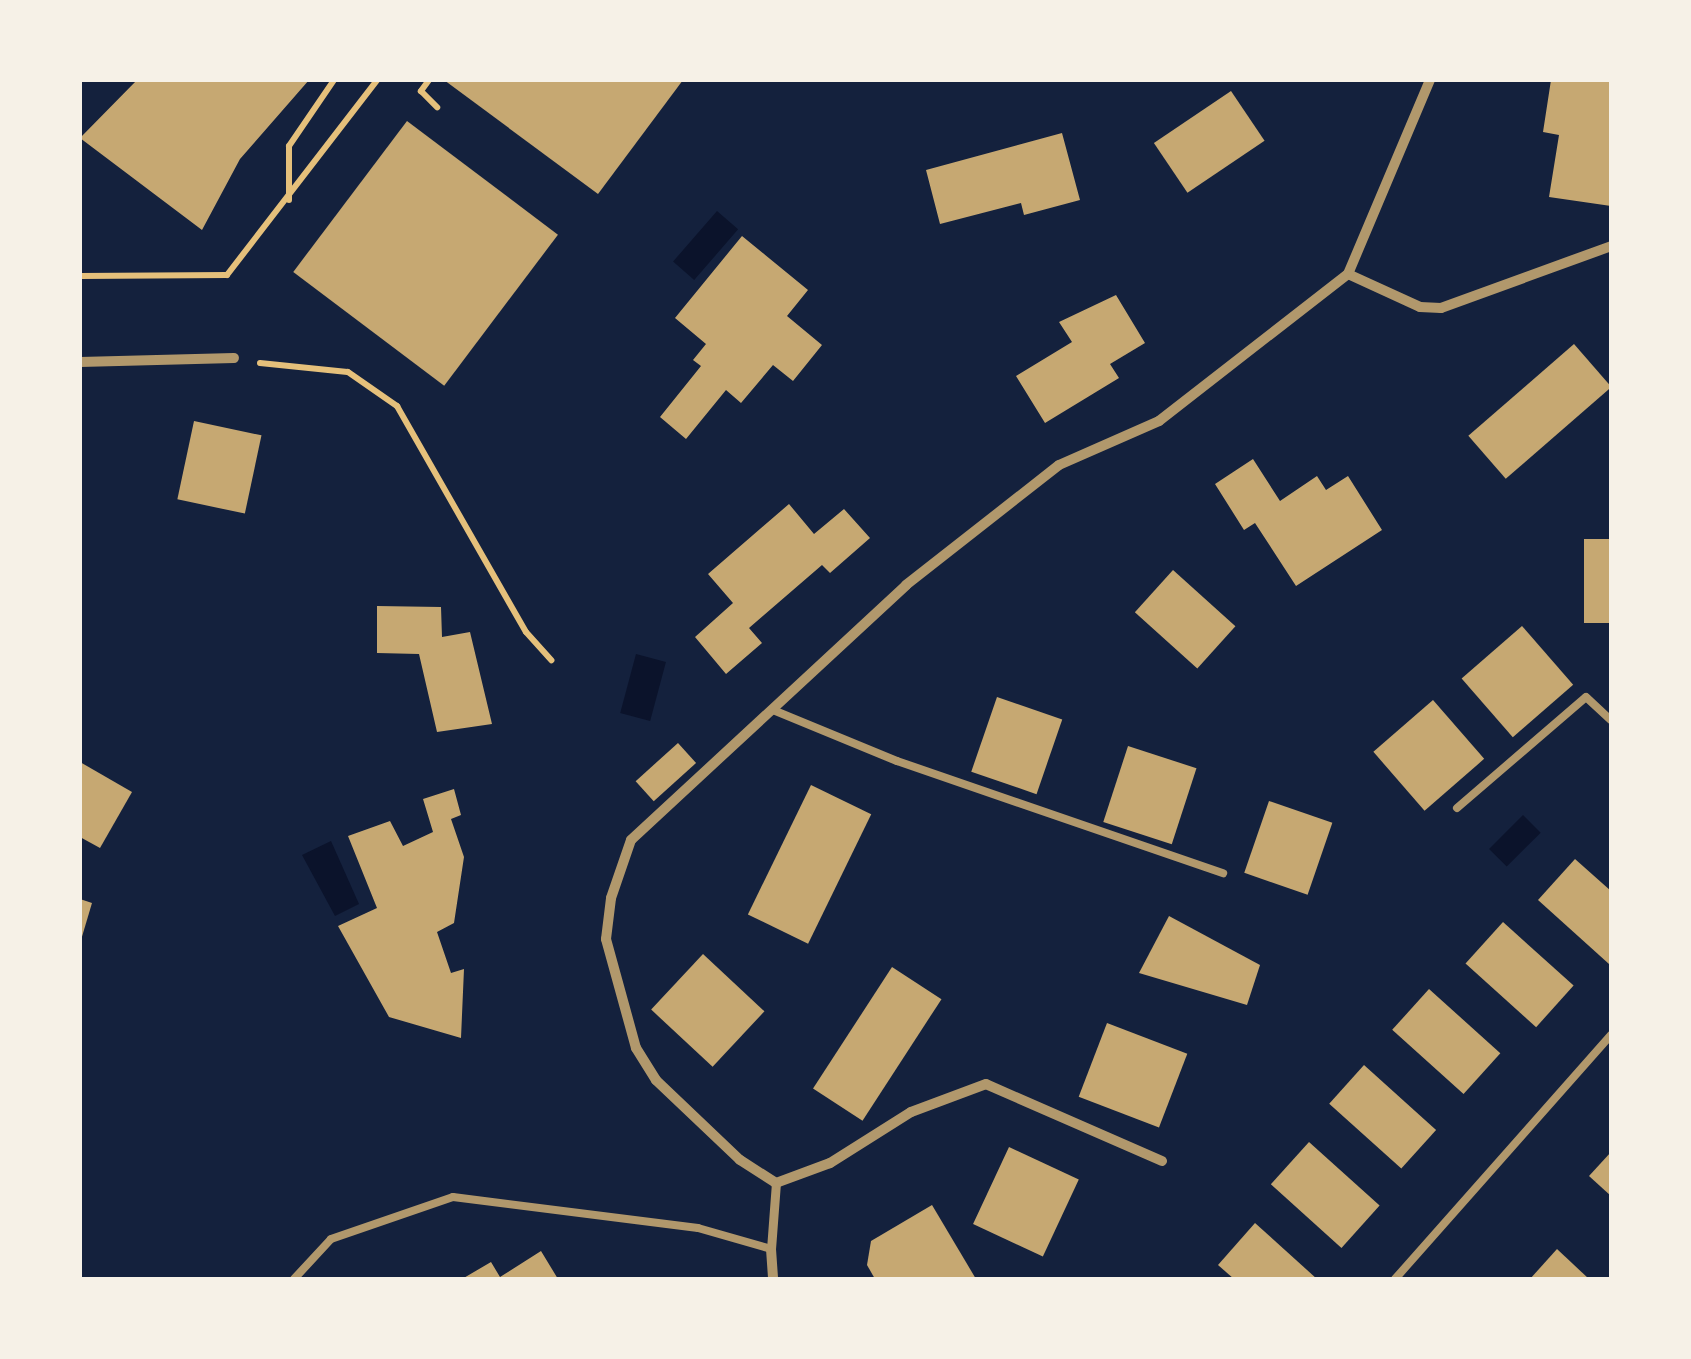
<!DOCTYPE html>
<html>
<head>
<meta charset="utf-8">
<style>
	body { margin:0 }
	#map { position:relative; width:1691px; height:1359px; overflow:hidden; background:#14213d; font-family:Ubuntu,sans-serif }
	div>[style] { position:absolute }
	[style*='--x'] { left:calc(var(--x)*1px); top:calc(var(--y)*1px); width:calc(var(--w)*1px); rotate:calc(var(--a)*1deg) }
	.water>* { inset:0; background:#0b132b; transform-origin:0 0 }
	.building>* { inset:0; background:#c6a872; transform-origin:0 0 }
	.path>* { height:6px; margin:-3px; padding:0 3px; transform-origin:3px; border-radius:3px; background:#e5c07b }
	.service>* { height:8px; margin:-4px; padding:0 4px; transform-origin:4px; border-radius:4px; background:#b1986c }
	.pedestrian>* { height:9px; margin:-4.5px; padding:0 4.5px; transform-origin:4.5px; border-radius:4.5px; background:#b1986c }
	.minor>* { height:10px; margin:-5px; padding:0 5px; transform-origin:5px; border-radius:5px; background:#b1986c }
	span { translate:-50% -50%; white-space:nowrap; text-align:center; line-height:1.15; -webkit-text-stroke:8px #f6f1e7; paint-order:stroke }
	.frame { position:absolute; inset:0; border:82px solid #f6f1e7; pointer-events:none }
</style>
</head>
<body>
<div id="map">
	<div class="water">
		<i style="left:717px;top:211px;width:28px;height:67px;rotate:41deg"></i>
		<i style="left:636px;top:654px;width:31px;height:61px;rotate:15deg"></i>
		<i style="left:1523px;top:815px;width:25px;height:48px;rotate:45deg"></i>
		<i style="clip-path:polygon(331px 841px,359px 904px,335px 916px,302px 855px)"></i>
	</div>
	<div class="building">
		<i style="clip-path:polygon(137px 80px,309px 80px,240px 159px,202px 230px,80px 138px)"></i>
		<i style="clip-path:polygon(444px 80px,683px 80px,598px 194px)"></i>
		<i style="clip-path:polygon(1551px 80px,1611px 80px,1611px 206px,1549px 197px,1559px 135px,1543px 132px)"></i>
		<i style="left:1231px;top:91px;width:60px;height:93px;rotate:56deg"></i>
		<i style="left:407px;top:121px;width:189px;height:189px;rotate:37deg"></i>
		<i style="clip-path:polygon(1062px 133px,1080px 200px,1024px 215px,1021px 203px,940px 224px,926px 170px)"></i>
		<i style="clip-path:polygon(742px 236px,808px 290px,787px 316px,822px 345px,793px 381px,773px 365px,741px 403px,726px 390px,686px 439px,660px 417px,701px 366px,693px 360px,706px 344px,675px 318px)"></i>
		<i style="clip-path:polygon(1116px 295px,1145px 343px,1110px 364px,1119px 378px,1045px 423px,1016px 376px,1072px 342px,1059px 322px)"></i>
		<i style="left:1574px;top:344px;width:57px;height:140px;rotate:49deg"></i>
		<i style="left:194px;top:421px;width:69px;height:80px;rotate:12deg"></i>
		<i style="clip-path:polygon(1253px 459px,1280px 501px,1317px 476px,1326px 490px,1348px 476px,1382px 530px,1296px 586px,1255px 523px,1244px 530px,1215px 484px)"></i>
		<i style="clip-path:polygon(789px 504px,814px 534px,844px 509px,870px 538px,830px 573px,822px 565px,749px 628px,762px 643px,726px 674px,695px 637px,733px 603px,708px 574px)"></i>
		<i style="left:1584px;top:539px;width:27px;height:84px"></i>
		<i style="left:1173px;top:570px;width:84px;height:57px;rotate:42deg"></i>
		<i style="clip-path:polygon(377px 606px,441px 607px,442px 637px,470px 632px,492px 724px,437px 732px,419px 654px,377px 653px)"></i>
		<i style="left:1522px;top:626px;width:78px;height:80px;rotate:49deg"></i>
		<i style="left:997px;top:697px;width:69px;height:79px;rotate:19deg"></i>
		<i style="left:1433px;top:700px;width:78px;height:79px;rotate:49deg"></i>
		<i style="left:678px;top:743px;width:27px;height:57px;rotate:48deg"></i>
		<i style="left:1128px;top:746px;width:72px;height:80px;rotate:18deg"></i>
		<i style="clip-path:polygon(80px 762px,132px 792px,100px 848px,80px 837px)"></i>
		<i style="left:811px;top:785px;width:67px;height:144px;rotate:26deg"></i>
		<i style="clip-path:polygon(454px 789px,461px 815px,451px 819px,464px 857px,454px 923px,437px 932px,451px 973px,464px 969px,461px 1038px,389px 1017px,338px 926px,377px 908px,348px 836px,390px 821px,403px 846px,433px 832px,423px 799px)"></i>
		<i style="left:1269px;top:801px;width:67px;height:76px;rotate:19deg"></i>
		<i style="clip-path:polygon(1575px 859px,1611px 891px,1609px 964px,1538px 900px)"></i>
		<i style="clip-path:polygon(80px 899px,92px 903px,81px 940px,80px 940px)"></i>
		<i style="clip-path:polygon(1169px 916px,1260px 965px,1247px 1005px,1139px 973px)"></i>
		<i style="left:1503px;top:922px;width:95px;height:56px;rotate:42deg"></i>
		<i style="left:703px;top:954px;width:84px;height:76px;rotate:43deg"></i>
		<i style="left:892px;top:967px;width:59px;height:145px;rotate:33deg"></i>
		<i style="left:1429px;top:989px;width:96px;height:55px;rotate:42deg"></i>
		<i style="left:1107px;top:1023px;width:86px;height:79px;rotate:21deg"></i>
		<i style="left:1364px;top:1065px;width:97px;height:52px;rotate:42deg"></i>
		<i style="left:1309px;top:1142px;width:95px;height:57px;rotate:42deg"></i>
		<i style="left:1009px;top:1147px;width:77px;height:85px;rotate:25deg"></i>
		<i style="clip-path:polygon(1611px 1152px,1611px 1196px,1589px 1176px)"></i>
		<i style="clip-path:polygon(932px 1205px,976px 1279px,875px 1279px,867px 1265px,871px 1241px)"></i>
		<i style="clip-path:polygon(1255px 1223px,1317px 1279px,1234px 1279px,1218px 1265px)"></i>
		<i style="clip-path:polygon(1557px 1249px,1589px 1279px,1530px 1279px)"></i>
		<i style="clip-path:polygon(541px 1251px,558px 1279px,462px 1279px,491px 1262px,500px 1277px)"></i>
	</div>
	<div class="path">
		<i style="--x:429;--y:80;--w:14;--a:126"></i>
		<i style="--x:421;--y:91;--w:23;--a:45"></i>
		<i style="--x:289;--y:200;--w:54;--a:-90"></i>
		<i style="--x:289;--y:146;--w:80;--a:-55.7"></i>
		<i style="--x:80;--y:276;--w:147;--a:-0.4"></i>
		<i style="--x:227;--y:275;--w:246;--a:-52.4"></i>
		<i style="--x:260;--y:363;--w:88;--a:5.8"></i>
		<i style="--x:348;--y:372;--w:60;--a:34.8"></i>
		<i style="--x:397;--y:406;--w:260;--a:60.3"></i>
		<i style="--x:526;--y:632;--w:38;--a:48"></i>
	</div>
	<div class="service">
		<i style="--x:773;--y:710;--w:134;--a:22.4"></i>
		<i style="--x:897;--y:761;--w:345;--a:19"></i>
		<i style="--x:1457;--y:808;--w:170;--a:-40.7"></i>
		<i style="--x:1586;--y:697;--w:34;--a:43"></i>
		<i style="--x:294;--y:1279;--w:54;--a:-47.2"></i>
		<i style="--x:331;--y:1239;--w:129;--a:-19"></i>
		<i style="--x:453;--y:1197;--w:247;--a:7.2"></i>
		<i style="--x:698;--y:1228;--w:76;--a:16"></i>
		<i style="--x:1395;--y:1279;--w:326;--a:-48.5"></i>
	</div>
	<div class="pedestrian">
		<i style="--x:771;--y:1249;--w:66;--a:-85.7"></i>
	</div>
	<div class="minor">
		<i style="--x:1348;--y:274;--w:79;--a:24.6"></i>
		<i style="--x:1420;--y:307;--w:21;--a:3"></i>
		<i style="--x:1441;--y:308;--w:181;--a:-20"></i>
		<i style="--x:80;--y:362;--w:154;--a:-1.5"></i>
		<i style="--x:1162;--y:1161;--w:192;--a:-156.4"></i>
		<i style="--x:986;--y:1084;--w:80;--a:159.5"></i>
		<i style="--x:911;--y:1112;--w:96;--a:147.8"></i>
		<i style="--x:830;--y:1163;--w:58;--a:159.7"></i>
		<i style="--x:776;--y:1183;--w:43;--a:-147.4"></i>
		<i style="--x:740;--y:1160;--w:116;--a:-136.4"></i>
		<i style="--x:656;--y:1080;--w:38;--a:-122"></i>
		<i style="--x:636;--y:1048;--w:113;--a:-105.4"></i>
		<i style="--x:606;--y:939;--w:41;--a:-83"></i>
		<i style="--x:611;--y:898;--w:61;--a:-71"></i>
		<i style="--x:631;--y:840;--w:375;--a:-42.8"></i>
		<i style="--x:906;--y:585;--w:194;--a:-38.1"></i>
		<i style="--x:1059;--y:465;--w:109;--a:-23.7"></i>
		<i style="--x:1159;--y:421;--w:239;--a:-37.9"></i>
		<i style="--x:1348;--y:274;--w:211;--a:-67.1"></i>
		<i style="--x:771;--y:1249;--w:30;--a:86"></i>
	</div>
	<div class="frame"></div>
</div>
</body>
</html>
